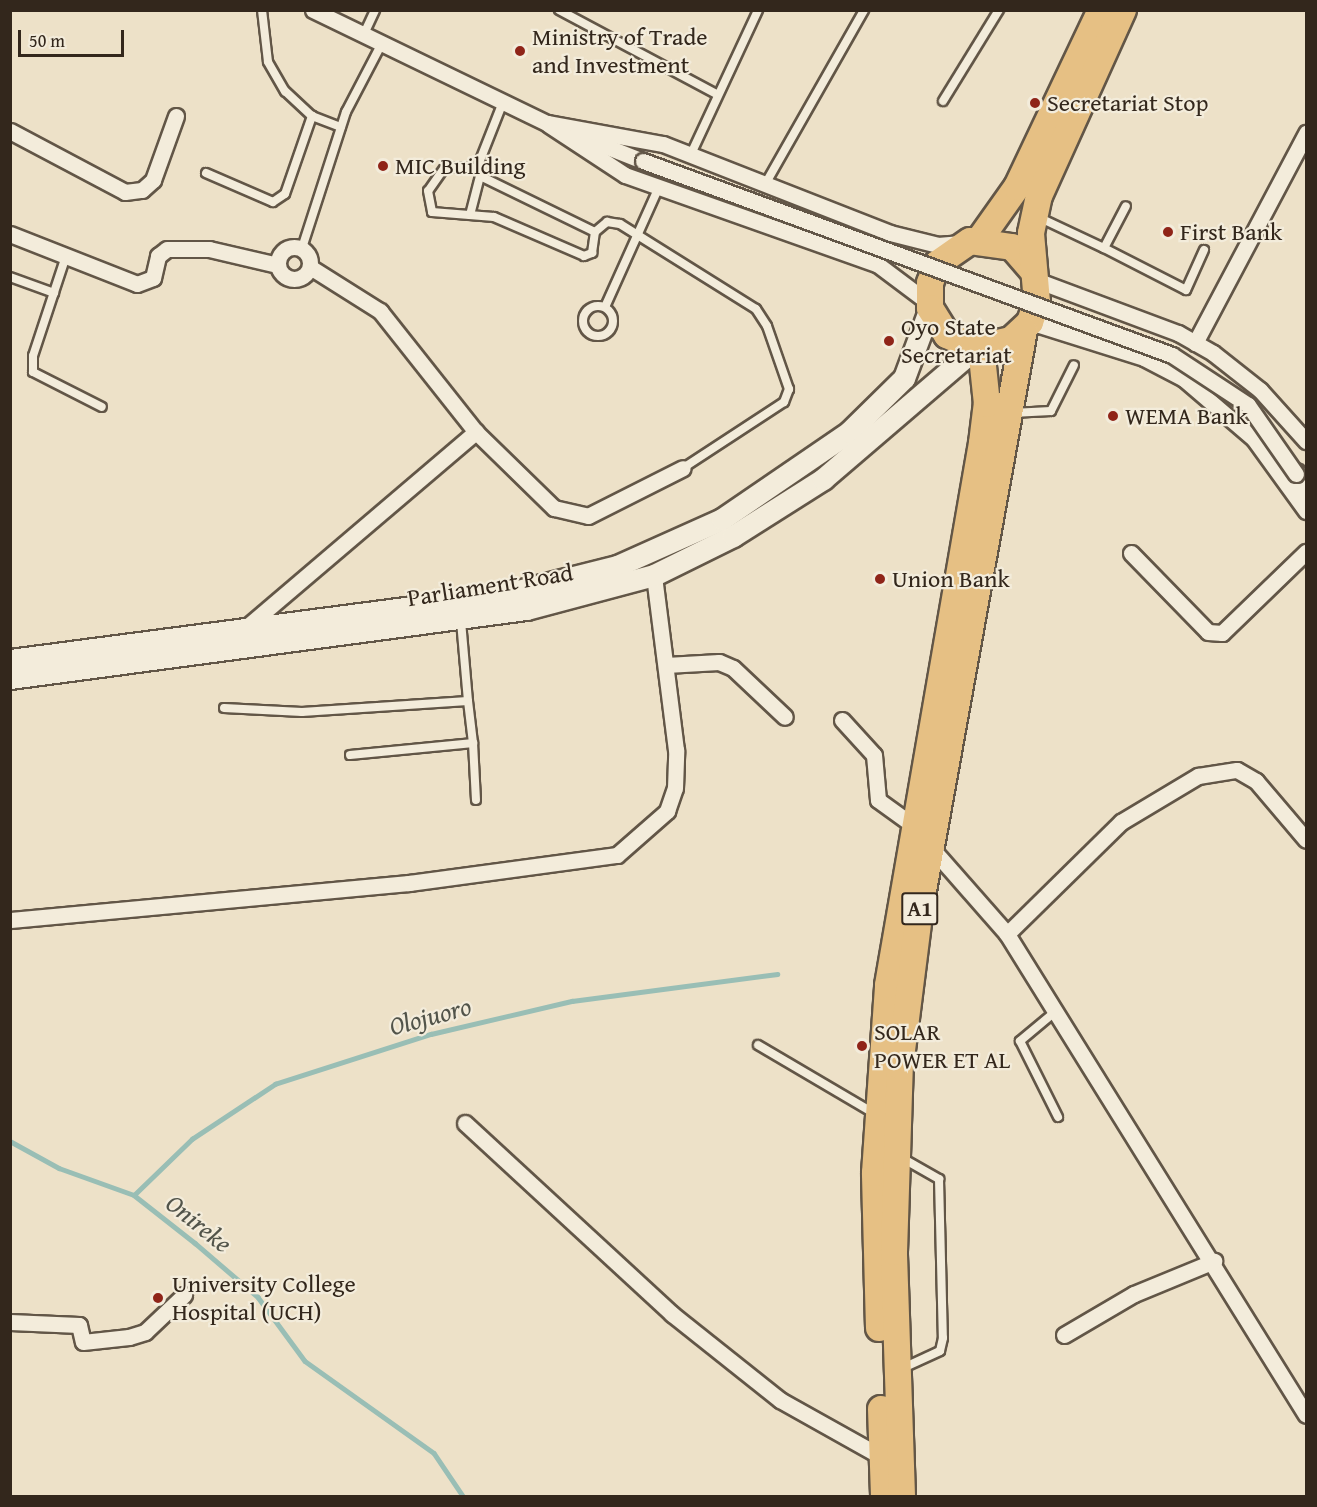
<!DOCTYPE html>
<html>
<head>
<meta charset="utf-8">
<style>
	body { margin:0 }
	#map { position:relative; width:1317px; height:1507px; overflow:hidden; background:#ede1c8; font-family:"Gentium Book Plus",serif }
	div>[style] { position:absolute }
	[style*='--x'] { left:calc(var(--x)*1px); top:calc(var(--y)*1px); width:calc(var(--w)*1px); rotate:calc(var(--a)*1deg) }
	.stream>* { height:4.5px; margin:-2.25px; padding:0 2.25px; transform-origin:2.25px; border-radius:2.25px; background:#99beb5 }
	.roads { filter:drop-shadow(2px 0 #625647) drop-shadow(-2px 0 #625647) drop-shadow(0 2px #625647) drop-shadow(0 -2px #625647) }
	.service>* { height:8px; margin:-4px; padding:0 4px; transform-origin:4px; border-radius:4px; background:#f3ecdb }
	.service>.ring { margin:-4px; padding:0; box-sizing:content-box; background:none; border:8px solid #f3ecdb; border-radius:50% }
	.minor>* { height:15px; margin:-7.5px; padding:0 7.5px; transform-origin:7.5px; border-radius:7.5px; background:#f3ecdb }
	.minor>.ring { margin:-7.5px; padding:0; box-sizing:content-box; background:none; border:15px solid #f3ecdb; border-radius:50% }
	.tertiary>* { height:20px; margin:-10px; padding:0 10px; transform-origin:10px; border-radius:10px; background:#f3ecdb }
	.secondary>* { height:21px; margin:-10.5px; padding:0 10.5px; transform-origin:10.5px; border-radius:10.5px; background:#f3ecdb }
	.trunk>* { height:26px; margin:-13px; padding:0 13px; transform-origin:13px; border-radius:13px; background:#e6c084 }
	.bridges { filter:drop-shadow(2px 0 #625647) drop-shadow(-2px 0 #625647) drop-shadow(0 2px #625647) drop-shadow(0 -2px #625647) }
	.minor-bridge>* { height:15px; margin:-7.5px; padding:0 7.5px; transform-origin:7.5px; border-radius:7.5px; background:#f3ecdb }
	.dots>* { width:16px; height:16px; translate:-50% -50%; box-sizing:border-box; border:3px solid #f3ecdb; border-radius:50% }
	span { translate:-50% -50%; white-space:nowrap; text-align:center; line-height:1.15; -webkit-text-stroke:4.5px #f3ecdb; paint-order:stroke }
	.shield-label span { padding:2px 4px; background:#f3ecdb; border:2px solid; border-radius:4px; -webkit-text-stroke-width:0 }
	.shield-label { font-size:22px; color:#33271c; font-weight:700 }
	.poi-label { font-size:24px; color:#33271c }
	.left { translate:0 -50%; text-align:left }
	.street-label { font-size:24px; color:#33271c }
	.water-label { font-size:26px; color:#52544a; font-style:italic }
	.frame { position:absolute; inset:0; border:12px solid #33271c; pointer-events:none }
	.scale { position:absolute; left:18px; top:30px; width:106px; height:27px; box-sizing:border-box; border:3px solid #33271c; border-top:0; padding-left:8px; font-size:18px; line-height:21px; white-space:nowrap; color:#33271c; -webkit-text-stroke:4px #f3ecdb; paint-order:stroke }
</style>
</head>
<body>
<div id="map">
	<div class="stream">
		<i style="--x:10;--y:1141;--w:56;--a:28.9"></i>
		<i style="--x:59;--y:1168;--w:80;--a:19.8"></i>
		<i style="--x:134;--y:1195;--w:78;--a:38.2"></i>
		<i style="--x:195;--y:1243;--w:83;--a:40.6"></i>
		<i style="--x:258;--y:1297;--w:79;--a:53.7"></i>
		<i style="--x:305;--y:1361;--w:158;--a:35.5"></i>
		<i style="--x:434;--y:1453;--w:52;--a:56"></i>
		<i style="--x:134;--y:1195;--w:81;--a:-44"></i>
		<i style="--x:192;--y:1139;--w:100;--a:-33.5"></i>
		<i style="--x:275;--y:1084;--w:164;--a:-17.8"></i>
		<i style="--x:431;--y:1034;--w:145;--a:-13.2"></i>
		<i style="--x:572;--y:1001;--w:207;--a:-7.5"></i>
	</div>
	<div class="roads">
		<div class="service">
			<i style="--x:262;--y:10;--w:52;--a:83.4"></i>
			<i style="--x:268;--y:62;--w:34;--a:60"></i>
			<i style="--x:285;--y:91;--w:37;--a:43"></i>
			<i style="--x:312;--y:116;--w:31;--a:21"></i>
			<i style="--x:559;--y:10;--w:180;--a:28.1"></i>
			<i style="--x:363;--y:36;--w:29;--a:-65"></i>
			<i style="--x:943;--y:101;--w:107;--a:-58.4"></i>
			<i style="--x:691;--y:154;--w:159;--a:-65"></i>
			<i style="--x:477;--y:168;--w:32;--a:-178"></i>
			<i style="--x:445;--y:167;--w:29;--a:125"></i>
			<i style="--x:428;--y:191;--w:21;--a:79"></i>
			<i style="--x:432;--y:212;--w:62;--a:4.6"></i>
			<i style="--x:494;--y:217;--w:98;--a:23.4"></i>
			<i style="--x:584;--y:256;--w:9;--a:-21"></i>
			<i style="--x:592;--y:253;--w:21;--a:-82"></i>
			<i style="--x:595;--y:232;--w:128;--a:-154"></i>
			<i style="--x:480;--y:176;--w:9;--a:-111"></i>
			<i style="--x:477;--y:168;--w:71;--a:-68.5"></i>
			<i style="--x:206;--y:173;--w:73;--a:23.4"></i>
			<i style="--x:273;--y:202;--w:14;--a:-34"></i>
			<i style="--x:285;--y:194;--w:83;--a:-70.9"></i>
			<i style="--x:767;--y:181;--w:197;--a:-60.4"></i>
			<i style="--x:470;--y:215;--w:40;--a:-75.6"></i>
			<i style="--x:1038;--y:217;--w:73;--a:25.2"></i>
			<i style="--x:1104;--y:248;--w:47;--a:-62.4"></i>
			<i style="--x:595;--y:232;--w:16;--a:-40"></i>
			<i style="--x:607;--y:222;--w:13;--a:9"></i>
			<i style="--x:620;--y:224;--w:160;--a:32"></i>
			<i style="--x:756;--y:309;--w:20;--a:57"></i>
			<i style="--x:767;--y:326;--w:67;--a:70.8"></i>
			<i style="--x:789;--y:389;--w:14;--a:111"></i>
			<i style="--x:784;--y:402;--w:121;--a:146.8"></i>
			<i style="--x:302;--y:248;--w:143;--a:-72.1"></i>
			<i style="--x:346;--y:112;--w:76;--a:-62.4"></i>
			<i style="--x:1104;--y:248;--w:92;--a:27.1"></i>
			<i style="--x:1186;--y:290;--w:44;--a:-65.8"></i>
			<i style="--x:66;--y:256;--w:105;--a:108.3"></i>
			<i style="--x:33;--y:356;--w:16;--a:90"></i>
			<i style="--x:33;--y:372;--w:77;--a:26.9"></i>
			<i style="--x:10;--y:277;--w:47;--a:20"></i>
			<i class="ring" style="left:583px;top:306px;width:22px;height:22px"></i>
			<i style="--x:605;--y:307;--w:129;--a:-65.8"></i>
			<i style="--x:1012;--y:413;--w:39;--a:-3"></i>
			<i style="--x:1051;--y:411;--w:51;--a:-63.4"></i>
			<i style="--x:224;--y:708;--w:78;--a:2.9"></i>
			<i style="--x:302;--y:712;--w:166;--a:-3.8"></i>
			<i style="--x:468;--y:701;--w:80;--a:-95"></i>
			<i style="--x:473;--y:743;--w:57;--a:87"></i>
			<i style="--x:350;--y:755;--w:124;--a:-5.6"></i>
			<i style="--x:473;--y:743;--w:42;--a:-96.8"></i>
			<i style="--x:1056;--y:1011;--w:47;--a:140.2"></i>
			<i style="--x:1020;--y:1041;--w:85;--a:63.4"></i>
			<i style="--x:758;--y:1045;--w:136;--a:30.5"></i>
			<i style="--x:902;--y:1158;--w:43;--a:29.6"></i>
			<i style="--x:939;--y:1179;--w:159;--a:88.6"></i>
			<i style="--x:943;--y:1338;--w:13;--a:103"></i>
			<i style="--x:940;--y:1351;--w:41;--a:155.3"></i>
		</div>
		<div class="minor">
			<i style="--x:313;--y:10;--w:260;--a:25.8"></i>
			<i style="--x:547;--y:123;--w:103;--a:21.6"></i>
			<i style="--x:547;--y:123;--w:118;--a:10.3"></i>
			<i style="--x:663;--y:144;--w:244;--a:21.4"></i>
			<i style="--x:890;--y:233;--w:49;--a:14"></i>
			<i style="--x:938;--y:245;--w:23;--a:-5"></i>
			<i style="--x:549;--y:125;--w:91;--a:33.3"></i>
			<i style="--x:625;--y:175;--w:267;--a:19.5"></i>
			<i style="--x:877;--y:264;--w:65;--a:36.9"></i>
			<i style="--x:10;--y:131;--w:130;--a:27.9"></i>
			<i style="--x:125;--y:192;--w:17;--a:-7"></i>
			<i style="--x:142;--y:190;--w:15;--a:-42"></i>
			<i style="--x:153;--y:180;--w:68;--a:-70.2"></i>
			<i style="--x:10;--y:234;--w:136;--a:21.5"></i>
			<i style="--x:137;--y:284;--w:17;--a:-21"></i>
			<i style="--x:153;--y:278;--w:23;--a:-77"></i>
			<i style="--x:158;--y:256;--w:11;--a:-38"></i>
			<i style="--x:167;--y:249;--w:42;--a:0"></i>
			<i style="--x:209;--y:249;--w:71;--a:13.1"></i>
			<i class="ring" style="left:278px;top:247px;width:17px;height:17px"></i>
			<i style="--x:310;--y:267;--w:83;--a:32.2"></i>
			<i style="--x:380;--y:311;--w:154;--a:51.6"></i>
			<i style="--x:476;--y:432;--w:109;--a:44.3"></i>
			<i style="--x:554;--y:508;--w:35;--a:13"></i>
			<i style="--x:588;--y:516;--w:106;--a:-26.8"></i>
			<i style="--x:1036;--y:280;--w:152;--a:20.5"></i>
			<i style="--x:1178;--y:333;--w:40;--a:29.7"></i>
			<i style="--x:1213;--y:353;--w:60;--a:38.2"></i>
			<i style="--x:1260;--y:390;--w:69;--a:48"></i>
			<i style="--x:1030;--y:322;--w:120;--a:17.5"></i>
			<i style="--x:1144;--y:358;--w:45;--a:27.7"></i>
			<i style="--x:1184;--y:379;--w:92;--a:40.6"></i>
			<i style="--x:1254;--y:439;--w:89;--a:54.2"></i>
			<i style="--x:1195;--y:343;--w:238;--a:-62.1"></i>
			<i style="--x:1131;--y:553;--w:110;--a:45.7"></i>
			<i style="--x:1208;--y:632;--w:14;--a:4"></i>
			<i style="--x:1222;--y:633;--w:117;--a:-44"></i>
			<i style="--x:243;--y:630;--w:306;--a:-40.4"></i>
			<i style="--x:666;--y:665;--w:53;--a:-3.2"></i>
			<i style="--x:719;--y:662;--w:15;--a:23"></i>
			<i style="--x:733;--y:668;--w:71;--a:43.3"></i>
			<i style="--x:842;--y:720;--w:47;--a:47.6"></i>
			<i style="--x:874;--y:755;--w:45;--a:84.9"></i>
			<i style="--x:878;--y:800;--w:44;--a:35.8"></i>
			<i style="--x:928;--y:844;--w:120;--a:48.7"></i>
			<i style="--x:1007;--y:934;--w:566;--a:58.13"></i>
			<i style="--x:10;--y:920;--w:401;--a:-5.3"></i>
			<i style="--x:409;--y:883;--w:210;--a:-7.7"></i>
			<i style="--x:617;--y:855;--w:67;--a:-41.3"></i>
			<i style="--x:667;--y:811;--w:24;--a:-71"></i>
			<i style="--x:675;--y:788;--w:38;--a:-88"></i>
			<i style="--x:676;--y:750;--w:176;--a:-97.2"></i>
			<i style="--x:1007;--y:934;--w:160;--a:-44.5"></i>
			<i style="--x:1121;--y:822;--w:90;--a:-30.9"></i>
			<i style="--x:1198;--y:776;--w:39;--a:-9"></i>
			<i style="--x:1237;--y:770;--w:22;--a:30"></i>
			<i style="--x:1256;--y:781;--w:77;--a:49.7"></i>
			<i style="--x:465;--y:1123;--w:282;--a:42.7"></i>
			<i style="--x:672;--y:1314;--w:138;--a:38.5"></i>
			<i style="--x:780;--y:1400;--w:117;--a:29.2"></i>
			<i style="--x:10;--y:1322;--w:69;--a:2.5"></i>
			<i style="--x:79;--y:1325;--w:17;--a:77"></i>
			<i style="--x:83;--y:1342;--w:46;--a:-6.2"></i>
			<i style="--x:129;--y:1337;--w:17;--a:-17"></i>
			<i style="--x:145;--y:1332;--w:54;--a:-43.5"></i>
			<i style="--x:1064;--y:1335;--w:81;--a:-30.4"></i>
			<i style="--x:1134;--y:1294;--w:87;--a:-22.4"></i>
		</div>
		<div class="tertiary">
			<i style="--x:1296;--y:474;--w:19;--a:58"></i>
		</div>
		<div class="secondary">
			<i style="--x:10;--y:660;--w:496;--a:-7.5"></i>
			<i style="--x:502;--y:595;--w:119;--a:-14.2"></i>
			<i style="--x:617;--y:566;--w:115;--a:-24.1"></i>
			<i style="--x:722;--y:519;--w:154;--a:-34.4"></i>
			<i style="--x:849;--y:432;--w:77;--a:-44.5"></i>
			<i style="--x:904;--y:378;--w:75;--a:-69.6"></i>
			<i style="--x:10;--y:678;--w:521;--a:-7.62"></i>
			<i style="--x:526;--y:609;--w:132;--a:-14.9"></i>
			<i style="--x:654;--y:575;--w:88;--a:-26.3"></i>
			<i style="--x:733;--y:536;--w:107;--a:-32.3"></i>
			<i style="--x:823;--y:479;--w:201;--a:-40.6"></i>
		</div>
		<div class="trunk">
			<i style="--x:980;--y:239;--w:64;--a:-54.6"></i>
			<i style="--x:1017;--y:187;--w:196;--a:-64.6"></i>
			<i style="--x:1034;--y:272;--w:33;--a:-131"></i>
			<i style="--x:1012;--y:247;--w:42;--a:-171.9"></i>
			<i style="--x:970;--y:241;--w:40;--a:145.1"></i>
			<i style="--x:937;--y:264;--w:20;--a:110"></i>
			<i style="--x:930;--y:283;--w:25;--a:90"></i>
			<i style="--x:930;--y:308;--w:32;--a:58"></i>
			<i style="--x:947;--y:335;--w:32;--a:24"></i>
			<i style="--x:976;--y:348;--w:36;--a:-13"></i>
			<i style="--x:1011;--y:340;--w:26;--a:-43"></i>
			<i style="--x:1030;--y:322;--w:21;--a:-71"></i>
			<i style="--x:1037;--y:302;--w:69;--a:-95"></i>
			<i style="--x:1031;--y:233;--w:38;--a:-78"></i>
			<i style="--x:1039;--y:196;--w:204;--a:-65.7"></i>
			<i style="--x:879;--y:1328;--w:155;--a:-91.5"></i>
			<i style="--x:875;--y:1173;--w:188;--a:-86"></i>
			<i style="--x:888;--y:985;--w:550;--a:-80.16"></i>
			<i style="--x:982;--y:443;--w:39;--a:-83"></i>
			<i style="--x:987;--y:404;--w:57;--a:-96"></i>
			<i style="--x:881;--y:1409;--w:87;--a:88"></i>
			<i style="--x:902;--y:1496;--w:244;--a:-91.9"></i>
			<i style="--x:894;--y:1252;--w:186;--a:-88.2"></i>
			<i style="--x:900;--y:1066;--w:160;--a:-82.8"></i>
			<i style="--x:920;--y:907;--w:586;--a:-79.78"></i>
		</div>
	</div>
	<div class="bridges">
		<div class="minor-bridge">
			<i style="--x:643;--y:161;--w:563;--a:20.14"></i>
			<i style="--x:1172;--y:355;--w:91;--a:33.3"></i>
			<i style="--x:1248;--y:405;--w:84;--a:55.2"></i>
		</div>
	</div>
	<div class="dots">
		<i style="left:520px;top:51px;background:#8f2418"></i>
		<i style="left:1035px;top:103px;background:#8f2418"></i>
		<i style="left:383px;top:166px;background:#8f2418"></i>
		<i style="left:1168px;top:232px;background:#8f2418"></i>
		<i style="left:889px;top:341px;background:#8f2418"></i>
		<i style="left:1113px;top:416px;background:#8f2418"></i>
		<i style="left:880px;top:579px;background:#8f2418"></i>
		<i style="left:862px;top:1046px;background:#8f2418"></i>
		<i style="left:158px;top:1298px;background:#8f2418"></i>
	</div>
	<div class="shield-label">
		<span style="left:920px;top:909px">A1</span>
	</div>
	<div class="poi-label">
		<span class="left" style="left:532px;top:51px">Ministry of Trade<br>and Investment</span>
		<span class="left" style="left:1047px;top:103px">Secretariat Stop</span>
		<span class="left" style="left:395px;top:166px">MIC Building</span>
		<span class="left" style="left:1180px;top:232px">First Bank</span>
		<span class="left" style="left:901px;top:341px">Oyo State<br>Secretariat</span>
		<span class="left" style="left:1125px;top:416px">WEMA Bank</span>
		<span class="left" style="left:892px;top:579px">Union Bank</span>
		<span class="left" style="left:874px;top:1046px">SOLAR<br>POWER ET AL</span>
		<span class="left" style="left:172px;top:1298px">University College<br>Hospital (UCH)</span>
	</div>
	<div class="street-label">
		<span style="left:490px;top:585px;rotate:-9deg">Parliament Road</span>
	</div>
	<div class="water-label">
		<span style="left:430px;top:1016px;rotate:-15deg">Olojuoro</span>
		<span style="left:199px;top:1223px;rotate:39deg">Onireke</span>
	</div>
	<div class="frame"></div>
	<div class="scale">50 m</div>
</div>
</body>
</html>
